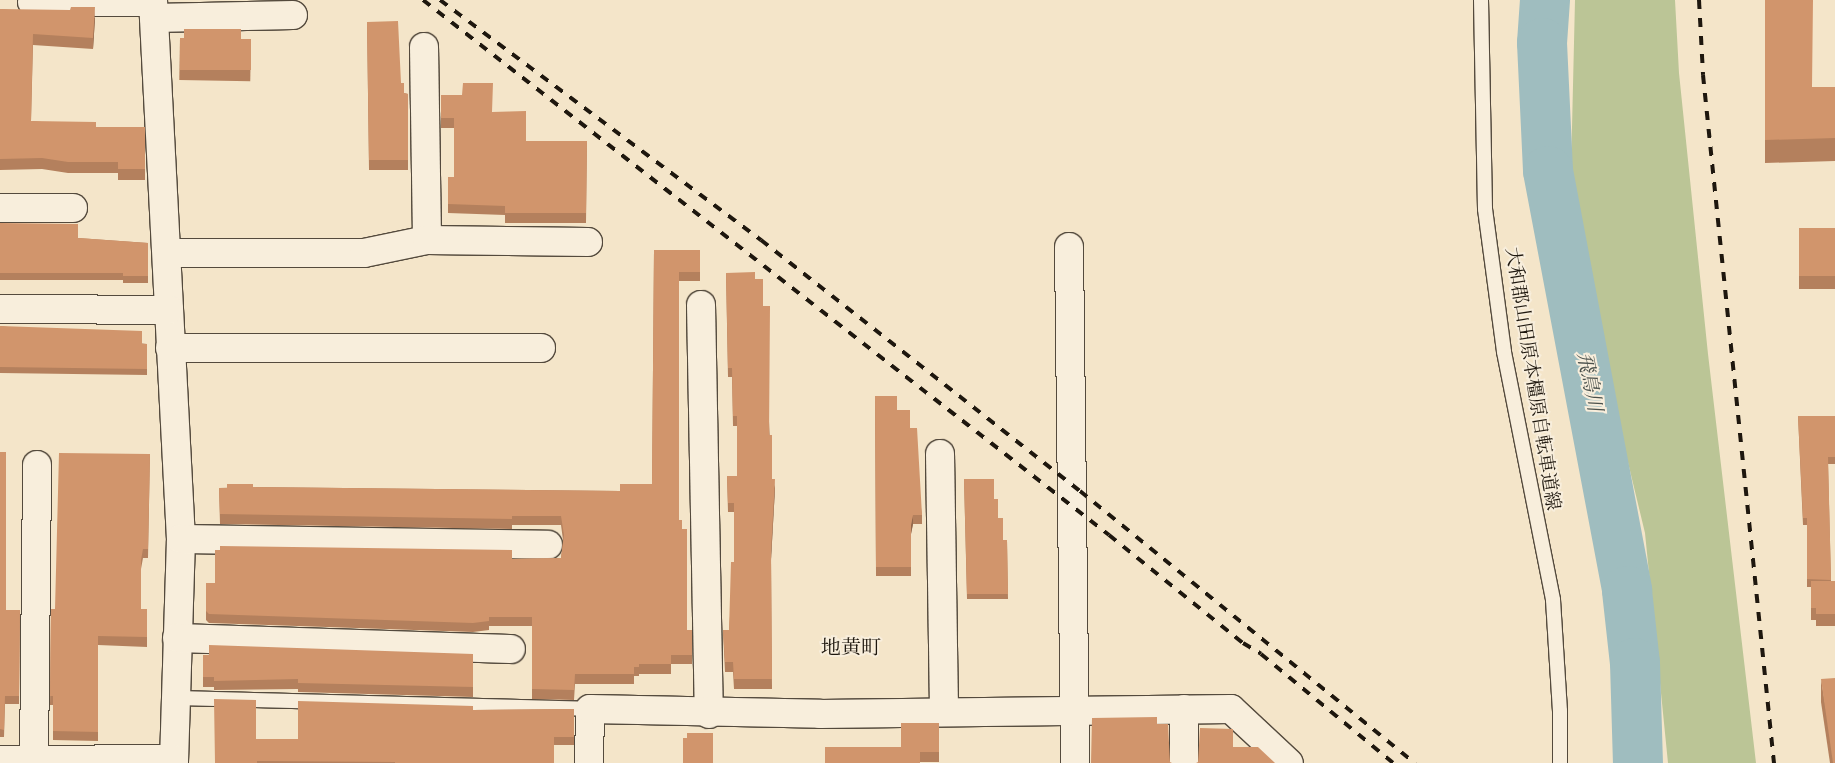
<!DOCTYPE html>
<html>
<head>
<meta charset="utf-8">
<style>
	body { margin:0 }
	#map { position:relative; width:1835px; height:763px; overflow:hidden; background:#f4e5c9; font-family:Vollkorn,"Noto Serif JP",serif }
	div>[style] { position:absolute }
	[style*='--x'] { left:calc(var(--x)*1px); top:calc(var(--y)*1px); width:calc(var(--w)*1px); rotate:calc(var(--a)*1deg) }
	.green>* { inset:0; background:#bbc596 }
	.river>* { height:50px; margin:-25px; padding:0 25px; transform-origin:25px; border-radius:25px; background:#9fbdbf }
	.roads { filter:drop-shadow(1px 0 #544a3d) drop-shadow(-1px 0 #544a3d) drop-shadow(0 1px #544a3d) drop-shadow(0 -1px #544a3d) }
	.service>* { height:14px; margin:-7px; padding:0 7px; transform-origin:7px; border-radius:7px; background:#f8eedc }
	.minor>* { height:28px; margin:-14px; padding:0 14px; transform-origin:14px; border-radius:14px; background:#f8eedc }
	.rail>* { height:4px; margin-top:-2px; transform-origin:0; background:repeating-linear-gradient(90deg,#1e170e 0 9px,transparent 0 18px) }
	.wall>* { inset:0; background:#b4805d; transform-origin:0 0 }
	.shaded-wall>* { inset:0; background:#92684c }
	.building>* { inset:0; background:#d1956c; transform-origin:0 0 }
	span { translate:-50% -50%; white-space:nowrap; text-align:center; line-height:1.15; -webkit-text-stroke:4px #f8eedc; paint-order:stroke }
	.street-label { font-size:19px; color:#1e170e }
	.water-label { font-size:20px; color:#4b514c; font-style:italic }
	.neighbourhood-label { font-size:20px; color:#1e170e }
</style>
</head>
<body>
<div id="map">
	<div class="green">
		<i style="clip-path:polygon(1575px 0,1675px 0,1679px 73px,1708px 354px,1756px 763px,1668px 763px,1645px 533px,1588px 296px,1571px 170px)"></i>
	</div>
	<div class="river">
		<i style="--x:1545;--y:0;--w:43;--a:94"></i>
		<i style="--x:1542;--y:43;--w:128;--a:87.3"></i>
		<i style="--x:1548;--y:171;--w:427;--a:79.3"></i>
		<i style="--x:1627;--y:591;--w:72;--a:83.7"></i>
		<i style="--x:1635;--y:663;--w:100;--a:88.3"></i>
	</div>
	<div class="roads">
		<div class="service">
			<i style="--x:1481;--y:0;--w:209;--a:88.9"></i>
			<i style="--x:1485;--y:209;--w:144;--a:82.4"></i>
			<i style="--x:1504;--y:352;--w:253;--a:78.8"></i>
			<i style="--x:1553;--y:600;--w:111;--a:86.4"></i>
			<i style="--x:1560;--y:711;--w:52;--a:90"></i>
			<i style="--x:175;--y:698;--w:415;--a:1.5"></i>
		</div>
		<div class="minor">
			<i style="--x:153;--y:0;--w:540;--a:87.03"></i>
			<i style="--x:181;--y:539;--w:224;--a:91.8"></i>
			<i style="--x:32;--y:2;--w:121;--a:0"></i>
			<i style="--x:154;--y:18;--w:139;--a:-1.2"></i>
			<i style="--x:424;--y:47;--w:193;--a:89.1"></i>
			<i style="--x:0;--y:208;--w:73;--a:0"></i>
			<i style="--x:1069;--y:247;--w:516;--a:89.33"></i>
			<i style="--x:167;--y:253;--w:197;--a:0"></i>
			<i style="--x:364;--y:253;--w:64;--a:-11.7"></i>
			<i style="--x:427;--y:240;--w:161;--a:0.7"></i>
			<i style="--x:701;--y:305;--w:409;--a:88.9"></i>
			<i style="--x:0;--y:309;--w:169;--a:0.3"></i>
			<i style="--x:170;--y:348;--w:371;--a:0"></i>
			<i style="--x:940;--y:454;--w:258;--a:89.1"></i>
			<i style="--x:181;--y:539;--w:367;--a:0.9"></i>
			<i style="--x:177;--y:638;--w:334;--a:1.9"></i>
			<i style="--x:0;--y:760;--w:174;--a:-0.3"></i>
			<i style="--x:34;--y:760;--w:295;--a:-89.4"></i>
			<i style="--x:589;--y:763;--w:54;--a:-88.9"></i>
			<i style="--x:590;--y:709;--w:230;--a:1.2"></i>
			<i style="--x:820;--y:714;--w:411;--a:-0.7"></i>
			<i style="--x:1231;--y:709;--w:79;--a:43"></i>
			<i style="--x:1184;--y:763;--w:54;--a:-90"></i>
		</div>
	</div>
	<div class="rail">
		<i style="--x:423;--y:0;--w:870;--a:37.95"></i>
		<i style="--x:1109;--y:535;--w:172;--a:38.9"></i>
		<i style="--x:1243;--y:643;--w:21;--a:31"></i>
		<i style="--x:1261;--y:654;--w:171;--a:39.5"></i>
		<i style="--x:440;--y:0;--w:401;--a:36.8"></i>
		<i style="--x:761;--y:240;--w:406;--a:38.2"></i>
		<i style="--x:1080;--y:491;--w:432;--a:39.1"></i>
		<i style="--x:1699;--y:0;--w:75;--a:86.9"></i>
		<i style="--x:1703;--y:75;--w:692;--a:84.11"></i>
	</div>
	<div class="wall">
		<i style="clip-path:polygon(1765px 0,1812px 87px,1835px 87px,1835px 161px,1765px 163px)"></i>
		<i style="clip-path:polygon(0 9px,95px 18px,93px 49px,33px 45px,31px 121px,96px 127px,145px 127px,145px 180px,118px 180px,118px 173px,68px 173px,42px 169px,0 170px)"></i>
		<i style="clip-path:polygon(367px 22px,401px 83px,404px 93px,408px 94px,408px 170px,369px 170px)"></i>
		<i style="left:180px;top:38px;width:71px;height:42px;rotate:1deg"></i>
		<i style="clip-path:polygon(441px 95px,492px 112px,526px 141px,587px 141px,586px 223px,505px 223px,505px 215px,448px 213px,448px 177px,454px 177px,454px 128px,441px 128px)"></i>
		<i style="clip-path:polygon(0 223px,78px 238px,148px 243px,148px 283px,123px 283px,123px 280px,0 280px)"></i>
		<i style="left:1835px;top:228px;width:61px;height:36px;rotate:90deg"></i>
		<i style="clip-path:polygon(654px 250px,700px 250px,700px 281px,679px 281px,679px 520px,687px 630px,692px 630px,692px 664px,671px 664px,671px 674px,639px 674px,639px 676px,634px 676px,634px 684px,575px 684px,574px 700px,532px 699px,532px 626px,489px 626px,489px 630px,473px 632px,209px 623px,206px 620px,206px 583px,215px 583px,512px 559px,561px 558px,563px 540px,561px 525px,512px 525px,512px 529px,220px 524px,219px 488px,253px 487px,620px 491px,652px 484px)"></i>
		<i style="clip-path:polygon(726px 273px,755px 279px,763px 306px,772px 479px,775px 488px,771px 559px,772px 689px,734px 689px,733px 672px,725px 672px,723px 630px,729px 630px,734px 562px,734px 512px,728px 512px,727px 476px,737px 476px,737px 426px,733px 426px,732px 377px,728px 377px)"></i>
		<i style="clip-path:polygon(0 326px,147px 344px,147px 375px,0 373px)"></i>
		<i style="clip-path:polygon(875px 396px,897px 410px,910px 428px,922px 515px,922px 524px,913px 524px,911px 534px,911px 576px,876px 576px)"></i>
		<i style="clip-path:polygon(1798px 416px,1835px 416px,1835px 464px,1828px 464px,1831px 581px,1835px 581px,1835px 626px,1816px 626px,1816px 620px,1811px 620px,1811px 587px,1807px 587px,1807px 525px,1803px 525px)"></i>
		<i style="clip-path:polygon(0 452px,6px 610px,20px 610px,19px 704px,5px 704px,4px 737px,0 737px)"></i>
		<i style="clip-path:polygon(150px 454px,148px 558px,143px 558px,141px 569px,141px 609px,147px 609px,147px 647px,98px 645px,98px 741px,53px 740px,53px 705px,50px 705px,51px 609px,55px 609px)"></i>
		<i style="clip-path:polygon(964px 479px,998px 518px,1003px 540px,1007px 540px,1008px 599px,967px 599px)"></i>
		<i style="clip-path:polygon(473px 654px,473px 697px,298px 692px,298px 689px,214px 690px,214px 687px,203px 687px,203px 655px)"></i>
		<i style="clip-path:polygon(1821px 679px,1835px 763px,1830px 763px,1821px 702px)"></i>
		<i style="clip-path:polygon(574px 709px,574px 745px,554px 745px,554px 763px,215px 763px,256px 739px,298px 739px,473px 710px)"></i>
		<i style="clip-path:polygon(939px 723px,939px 762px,920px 762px,901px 747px)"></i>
	</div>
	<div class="shaded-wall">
		<i style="clip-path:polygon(95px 7px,95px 18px,93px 49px,93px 38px)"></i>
		<i style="clip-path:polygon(775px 479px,775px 488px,771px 560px,771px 551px)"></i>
		<i style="clip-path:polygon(913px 515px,913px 524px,911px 534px,911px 525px)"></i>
	</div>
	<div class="building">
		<i style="clip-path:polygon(1765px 0,1813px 0,1812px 87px,1835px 87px,1835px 138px,1765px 140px)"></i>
		<i style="clip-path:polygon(71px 7px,95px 7px,93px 38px,33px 34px,31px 121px,96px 122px,96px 127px,145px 127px,145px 169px,118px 169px,118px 162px,68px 162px,42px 158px,0 159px,0 9px,70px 10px)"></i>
		<i style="clip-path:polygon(398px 21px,401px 83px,404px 83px,404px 93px,408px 94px,408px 160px,369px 160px,367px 22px)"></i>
		<i style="clip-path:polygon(184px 29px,241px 29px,241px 39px,251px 39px,251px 70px,180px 70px,180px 38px,184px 38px)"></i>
		<i style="clip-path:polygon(463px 83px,493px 83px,492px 112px,526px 111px,526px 141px,587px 141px,586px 213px,505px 213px,505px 206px,448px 204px,448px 177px,454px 177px,454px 118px,441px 118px,441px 95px,462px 95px)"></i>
		<i style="clip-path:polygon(0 223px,78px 224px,78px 238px,148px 243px,148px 276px,123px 276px,123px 273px,0 273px)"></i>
		<i style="left:1835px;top:228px;width:48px;height:36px;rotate:90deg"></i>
		<i style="clip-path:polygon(654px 250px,700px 250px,700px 272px,679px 272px,679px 520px,682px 520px,682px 529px,687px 529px,687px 630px,692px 630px,692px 655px,671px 655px,671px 664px,639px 664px,639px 667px,634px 667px,634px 674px,575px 674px,574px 690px,532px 689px,532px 617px,489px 617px,489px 621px,473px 623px,209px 614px,206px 611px,206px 583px,215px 583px,215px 550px,220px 550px,220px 546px,512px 550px,512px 559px,561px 558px,564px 535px,561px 516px,512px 516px,512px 519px,220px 514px,219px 488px,227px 488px,227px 484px,253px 484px,253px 487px,620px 491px,620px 484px,652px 484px)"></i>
		<i style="clip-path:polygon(755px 272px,755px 279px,763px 279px,763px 306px,770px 306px,769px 435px,772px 435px,772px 479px,775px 479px,771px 551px,772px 679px,734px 679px,733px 662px,725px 662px,723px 630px,729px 630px,731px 562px,734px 562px,734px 503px,728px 503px,727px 476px,737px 476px,737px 416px,733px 416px,732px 368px,728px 368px,726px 273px)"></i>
		<i style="clip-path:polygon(0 326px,142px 331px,142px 344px,147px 344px,147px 369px,0 367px)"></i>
		<i style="clip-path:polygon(875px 396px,897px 396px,897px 410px,910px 410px,910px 428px,917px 428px,922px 515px,913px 515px,911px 525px,911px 567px,876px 567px)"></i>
		<i style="clip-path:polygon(1798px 416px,1835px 416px,1835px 457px,1828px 457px,1831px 580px,1807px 579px,1807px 518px,1803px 518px)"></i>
		<i style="clip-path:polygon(0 452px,6px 452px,6px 610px,20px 610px,19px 696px,5px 696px,4px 730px,0 729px)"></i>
		<i style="clip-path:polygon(59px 453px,150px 454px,148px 549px,143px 549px,141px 560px,141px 609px,147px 609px,147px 637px,98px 636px,98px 732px,53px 731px,53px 696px,50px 696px,51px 609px,55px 609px)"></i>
		<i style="clip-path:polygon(964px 479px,994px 479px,994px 499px,998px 499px,998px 518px,1003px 518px,1003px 540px,1007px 540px,1008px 594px,967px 594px)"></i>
		<i style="clip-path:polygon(1811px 581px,1835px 581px,1835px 614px,1816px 614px,1816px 608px,1811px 608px)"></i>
		<i style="clip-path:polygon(209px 645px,473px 654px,473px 687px,298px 683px,298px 679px,214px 681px,214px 677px,203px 677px,203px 655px,209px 655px)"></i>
		<i style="clip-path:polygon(1835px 678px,1835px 763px,1833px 763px,1821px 679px)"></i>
		<i style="clip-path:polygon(214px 699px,256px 700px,256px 739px,298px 739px,298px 701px,473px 706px,473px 710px,574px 709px,574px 737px,554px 737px,554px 763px,395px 763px,395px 762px,257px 761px,257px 763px,215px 763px)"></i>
		<i style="clip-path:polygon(1157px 717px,1157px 724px,1168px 724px,1170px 762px,1172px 763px,1091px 763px,1092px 718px)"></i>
		<i style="clip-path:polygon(901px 723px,939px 723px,939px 752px,920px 752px,920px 763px,825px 763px,825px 747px,901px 747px)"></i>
		<i style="clip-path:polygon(1200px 728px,1233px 729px,1233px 747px,1258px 747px,1275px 763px,1196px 763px,1198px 762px)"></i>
		<i style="clip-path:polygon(687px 733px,713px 733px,713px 763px,683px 763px,683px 738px,687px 738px)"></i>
	</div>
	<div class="street-label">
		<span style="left:1531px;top:379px;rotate:81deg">大和郡山田原本橿原自転車道線</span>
	</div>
	<div class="water-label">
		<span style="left:1588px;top:382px;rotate:79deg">飛鳥川</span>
	</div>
	<div class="neighbourhood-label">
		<span style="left:851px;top:649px">地黄町</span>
	</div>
</div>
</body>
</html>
